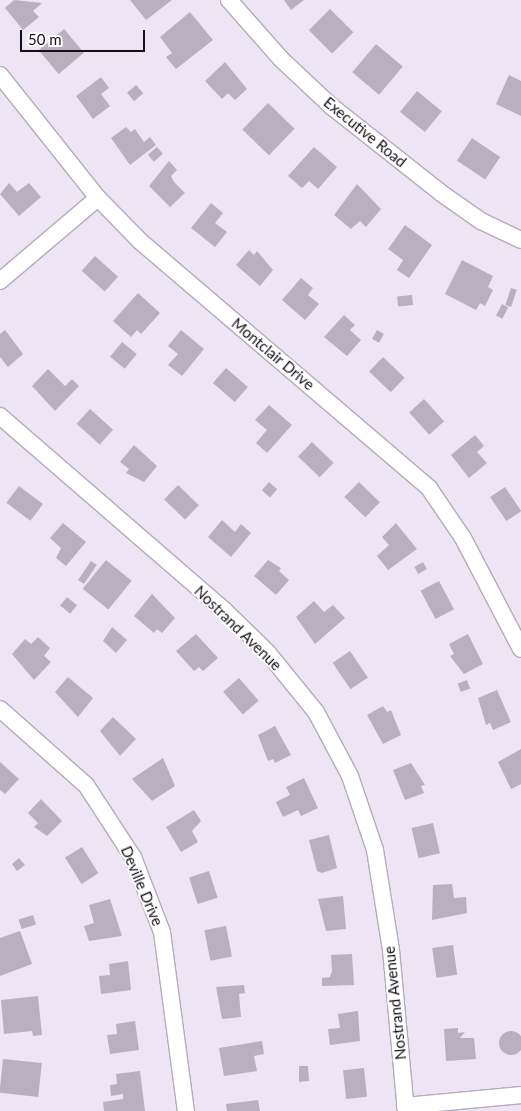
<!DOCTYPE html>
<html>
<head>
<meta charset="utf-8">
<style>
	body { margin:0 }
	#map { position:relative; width:521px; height:1111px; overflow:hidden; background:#ede4f4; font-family:Lato,sans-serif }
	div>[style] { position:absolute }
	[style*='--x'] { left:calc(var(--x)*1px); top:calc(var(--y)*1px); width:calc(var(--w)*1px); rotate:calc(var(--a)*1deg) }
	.building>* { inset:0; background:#b9b0bf; transform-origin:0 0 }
	.round { border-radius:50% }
	.roads { filter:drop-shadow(1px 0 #b5acbb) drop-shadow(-1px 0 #b5acbb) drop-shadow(0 1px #b5acbb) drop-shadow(0 -1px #b5acbb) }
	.minor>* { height:16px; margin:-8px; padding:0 8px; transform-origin:8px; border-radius:8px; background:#fff }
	span { translate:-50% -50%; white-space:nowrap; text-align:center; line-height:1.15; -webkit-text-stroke:4px #fff; paint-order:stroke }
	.street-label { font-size:15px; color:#141117 }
	.scale { position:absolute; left:20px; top:30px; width:125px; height:22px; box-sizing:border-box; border:2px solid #141117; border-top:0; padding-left:6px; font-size:15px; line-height:18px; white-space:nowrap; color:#141117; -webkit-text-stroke:4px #fff; paint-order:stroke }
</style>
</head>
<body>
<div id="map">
	<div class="building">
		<i style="clip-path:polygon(14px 0,42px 3px,33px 11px,39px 17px,23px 30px,5px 8px)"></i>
		<i style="clip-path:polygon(130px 0,172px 0,146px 20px)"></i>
		<i style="clip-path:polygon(284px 0,304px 0,291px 10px)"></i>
		<i style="left:330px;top:9px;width:33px;height:30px;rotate:45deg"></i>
		<i style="clip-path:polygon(190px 12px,213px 40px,176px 69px,166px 57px,172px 53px,160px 37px)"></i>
		<i style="left:64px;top:29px;width:31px;height:33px;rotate:50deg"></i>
		<i style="left:376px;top:44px;width:35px;height:37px;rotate:40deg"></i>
		<i style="clip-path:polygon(225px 62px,247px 89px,235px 100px,228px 93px,222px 99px,205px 81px)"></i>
		<i style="clip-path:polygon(509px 75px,521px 81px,521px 116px,496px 104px)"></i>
		<i style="clip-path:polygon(101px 77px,109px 88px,101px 94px,110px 106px,93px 119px,76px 96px)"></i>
		<i style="left:136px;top:85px;width:11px;height:12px;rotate:49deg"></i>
		<i style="left:417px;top:91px;width:32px;height:27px;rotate:39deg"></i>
		<i style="left:268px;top:103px;width:37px;height:37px;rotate:44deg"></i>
		<i style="clip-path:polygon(126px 127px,131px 132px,135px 129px,144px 142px,150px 137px,156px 145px,130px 165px,111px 138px)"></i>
		<i style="left:472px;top:138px;width:34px;height:27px;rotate:34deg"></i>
		<i style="left:157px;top:147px;width:9px;height:12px;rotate:49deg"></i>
		<i style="clip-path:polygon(314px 147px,337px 167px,318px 189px,309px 181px,302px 188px,288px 176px)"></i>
		<i style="clip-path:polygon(169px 161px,177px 170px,171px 176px,174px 182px,185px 193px,170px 207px,149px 186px)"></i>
		<i style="clip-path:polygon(9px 183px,17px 192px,29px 183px,41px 197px,19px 216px,0 194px)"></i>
		<i style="clip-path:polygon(357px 184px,381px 209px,366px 227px,360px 221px,351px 229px,334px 215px)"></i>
		<i style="clip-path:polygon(211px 203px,223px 213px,215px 223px,227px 232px,215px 247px,191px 228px)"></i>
		<i style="clip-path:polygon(405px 225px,432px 245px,409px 278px,397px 270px,403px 260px,388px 249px)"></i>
		<i style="clip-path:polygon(249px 250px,254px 255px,257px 251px,273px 270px,260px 286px,236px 265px)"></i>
		<i style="left:95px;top:256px;width:31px;height:20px;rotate:42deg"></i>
		<i style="clip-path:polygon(462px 260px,493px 276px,488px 287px,493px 290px,485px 306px,480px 303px,476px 310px,445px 294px)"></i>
		<i style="clip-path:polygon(301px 278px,313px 288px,308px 295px,319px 304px,305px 320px,282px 300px)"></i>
		<i style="left:511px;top:288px;width:6px;height:18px;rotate:18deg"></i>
		<i style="clip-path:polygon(138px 293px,160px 313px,141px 334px,137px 330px,131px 337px,113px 321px)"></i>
		<i style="left:412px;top:295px;width:10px;height:15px;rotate:84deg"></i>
		<i style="left:502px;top:304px;width:7px;height:13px;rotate:27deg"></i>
		<i style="clip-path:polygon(344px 315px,355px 325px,350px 330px,361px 340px,347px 356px,324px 337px)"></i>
		<i style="clip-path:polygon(5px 330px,23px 354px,8px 367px,0 357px,0 334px)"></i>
		<i style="clip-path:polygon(181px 330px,204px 349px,182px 376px,168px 365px,178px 354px,168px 346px)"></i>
		<i style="left:377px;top:330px;width:8px;height:10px;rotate:30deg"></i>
		<i style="left:122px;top:342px;width:19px;height:19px;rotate:39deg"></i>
		<i style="left:383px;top:357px;width:30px;height:20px;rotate:44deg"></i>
		<i style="left:226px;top:368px;width:29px;height:20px;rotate:41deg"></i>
		<i style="clip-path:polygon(48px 369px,65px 386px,72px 379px,79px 386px,55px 411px,32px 386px)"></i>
		<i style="left:424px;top:399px;width:30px;height:20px;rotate:48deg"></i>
		<i style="clip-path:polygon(269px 405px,292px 425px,267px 453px,256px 443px,267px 430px,255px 420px)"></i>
		<i style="left:90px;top:409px;width:31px;height:20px;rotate:42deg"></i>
		<i style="clip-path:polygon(475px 435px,484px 446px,477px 452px,487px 463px,469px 478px,451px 455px)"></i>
		<i style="left:312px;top:442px;width:30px;height:20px;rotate:44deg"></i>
		<i style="clip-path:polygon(134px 445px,157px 466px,144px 482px,126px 473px,129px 469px,120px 462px)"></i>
		<i style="left:269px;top:482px;width:11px;height:11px;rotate:41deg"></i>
		<i style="left:359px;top:482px;width:29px;height:21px;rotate:44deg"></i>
		<i style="left:178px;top:485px;width:29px;height:20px;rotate:44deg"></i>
		<i style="left:19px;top:486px;width:30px;height:21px;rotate:37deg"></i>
		<i style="left:505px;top:487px;width:29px;height:18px;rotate:56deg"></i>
		<i style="clip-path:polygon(222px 520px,235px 532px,241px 524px,251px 533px,231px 557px,208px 537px)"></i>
		<i style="clip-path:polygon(63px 523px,86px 542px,66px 566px,56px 558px,61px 548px,50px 538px)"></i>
		<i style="clip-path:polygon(396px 523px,417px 549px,388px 570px,377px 556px,389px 545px,382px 537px)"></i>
		<i style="left:106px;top:560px;width:33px;height:37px;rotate:39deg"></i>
		<i style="clip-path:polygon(268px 560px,281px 568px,279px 571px,289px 580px,276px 595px,254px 576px)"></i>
		<i style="left:91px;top:561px;width:7px;height:23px;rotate:34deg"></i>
		<i style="left:423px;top:562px;width:8px;height:10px;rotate:60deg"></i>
		<i style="left:439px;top:581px;width:32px;height:21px;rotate:62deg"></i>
		<i style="clip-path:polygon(152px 594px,175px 618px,162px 633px,157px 629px,154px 633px,134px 616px)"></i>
		<i style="left:67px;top:597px;width:13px;height:11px;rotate:39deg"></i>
		<i style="clip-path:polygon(314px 601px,324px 612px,333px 605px,345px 618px,315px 644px,296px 617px)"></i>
		<i style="clip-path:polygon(112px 627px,127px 640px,116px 653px,103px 641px)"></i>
		<i style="clip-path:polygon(196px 634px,218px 658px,203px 671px,199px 667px,194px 671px,176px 651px)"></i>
		<i style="clip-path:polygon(468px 634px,483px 664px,464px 674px,450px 656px,454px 654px,449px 644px)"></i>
		<i style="clip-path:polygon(38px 637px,50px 648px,44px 656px,51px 662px,34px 680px,12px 654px,25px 639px,31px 644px)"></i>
		<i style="left:350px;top:651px;width:32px;height:21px;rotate:56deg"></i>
		<i style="clip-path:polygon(68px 677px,93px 698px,78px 717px,55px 692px)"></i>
		<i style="left:239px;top:678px;width:30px;height:21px;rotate:49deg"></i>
		<i style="left:467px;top:680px;width:9px;height:10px;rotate:69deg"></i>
		<i style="clip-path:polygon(497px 690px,511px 722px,493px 730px,490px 723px,486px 725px,478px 698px)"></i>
		<i style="clip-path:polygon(383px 706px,387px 712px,391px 710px,401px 735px,383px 744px,367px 715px)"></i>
		<i style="clip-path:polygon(113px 717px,136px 739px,120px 756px,100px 731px)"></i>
		<i style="clip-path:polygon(275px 726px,291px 755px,275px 763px,273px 759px,268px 761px,258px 735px)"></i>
		<i style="clip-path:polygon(521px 749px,521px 784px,511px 789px,498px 762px)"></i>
		<i style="clip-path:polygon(163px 758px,175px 786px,152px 801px,132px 779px)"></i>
		<i style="clip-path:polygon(0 762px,19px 779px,5px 794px,0 790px)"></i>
		<i style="clip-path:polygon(411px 763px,425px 785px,421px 786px,424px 793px,405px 800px,393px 770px)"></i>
		<i style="clip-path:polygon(304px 778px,318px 808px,301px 816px,298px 810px,283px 817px,276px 802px,290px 795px,286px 787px)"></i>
		<i style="clip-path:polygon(41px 799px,62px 821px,47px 836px,34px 827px,38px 823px,28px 813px)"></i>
		<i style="clip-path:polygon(194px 810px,201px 821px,192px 831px,198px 842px,181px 852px,166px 827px)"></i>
		<i style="left:433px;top:823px;width:31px;height:22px;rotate:77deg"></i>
		<i style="clip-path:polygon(329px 835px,337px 868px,322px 873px,317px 871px,309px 840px)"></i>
		<i style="left:82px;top:847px;width:31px;height:20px;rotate:58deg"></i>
		<i style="clip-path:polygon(19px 858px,25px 865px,17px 871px,12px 864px)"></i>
		<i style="left:209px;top:871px;width:28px;height:21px;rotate:72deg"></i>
		<i style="clip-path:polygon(452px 884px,454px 898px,466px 897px,467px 913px,432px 920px,433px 885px)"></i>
		<i style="clip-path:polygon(343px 896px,346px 929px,326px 931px,318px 899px)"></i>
		<i style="clip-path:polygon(110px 899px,122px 936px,89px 941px,84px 926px,94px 923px,89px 905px)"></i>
		<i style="left:33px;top:915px;width:10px;height:15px;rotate:73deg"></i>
		<i style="left:226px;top:926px;width:31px;height:22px;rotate:79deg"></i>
		<i style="clip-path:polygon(20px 931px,32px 964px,0 976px,0 938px)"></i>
		<i style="left:453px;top:945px;width:30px;height:21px;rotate:82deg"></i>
		<i style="clip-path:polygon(352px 954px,354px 985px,322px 986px,322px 978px,330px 977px,332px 971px,331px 955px)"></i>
		<i style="clip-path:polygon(128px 961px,131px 990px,101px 994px,99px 976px,110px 975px,109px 964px)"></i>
		<i style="clip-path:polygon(244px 985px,245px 993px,239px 994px,241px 1017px,222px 1019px,216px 987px)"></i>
		<i style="clip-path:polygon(38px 996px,42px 1035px,33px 1036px,32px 1031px,4px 1034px,1px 1000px)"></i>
		<i style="clip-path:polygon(358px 1011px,360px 1041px,330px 1045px,328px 1029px,340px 1028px,338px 1014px)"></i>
		<i style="clip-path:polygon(135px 1021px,139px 1050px,110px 1054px,107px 1035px,117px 1034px,116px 1024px)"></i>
		<i style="clip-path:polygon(458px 1028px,458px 1033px,465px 1032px,460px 1038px,474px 1038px,476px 1059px,446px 1061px,444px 1029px)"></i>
		<i class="round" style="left:499px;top:1031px;width:24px;height:24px"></i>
		<i style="clip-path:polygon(262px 1041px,264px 1054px,254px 1056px,257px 1071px,224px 1076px,219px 1048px)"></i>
		<i style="left:3px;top:1059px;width:39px;height:34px;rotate:6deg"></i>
		<i style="clip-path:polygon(299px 1066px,308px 1066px,309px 1081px,299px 1082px)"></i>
		<i style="left:364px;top:1068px;width:29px;height:21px;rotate:84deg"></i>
		<i style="clip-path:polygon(140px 1071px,145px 1111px,104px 1111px,103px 1102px,123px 1099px,123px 1094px,111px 1096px,110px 1085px,117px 1084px,116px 1074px)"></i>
		<i style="clip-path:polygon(258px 1100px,260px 1111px,227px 1111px,226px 1104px)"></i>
	</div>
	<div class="roads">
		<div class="minor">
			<i style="--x:229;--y:0;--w:79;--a:48.6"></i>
			<i style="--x:281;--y:59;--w:69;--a:43.2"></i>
			<i style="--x:331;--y:106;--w:140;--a:38.3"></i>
			<i style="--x:441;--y:193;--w:49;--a:35"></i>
			<i style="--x:481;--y:221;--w:44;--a:25.4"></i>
			<i style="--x:0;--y:75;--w:157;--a:51.5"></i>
			<i style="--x:98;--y:198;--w:60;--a:45.7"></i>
			<i style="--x:140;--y:241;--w:380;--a:40.5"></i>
			<i style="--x:429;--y:488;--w:60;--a:55.8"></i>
			<i style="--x:463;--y:538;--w:125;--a:62.4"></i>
			<i style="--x:0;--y:281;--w:128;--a:-40.3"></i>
			<i style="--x:0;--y:416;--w:296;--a:40.9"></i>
			<i style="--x:224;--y:610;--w:62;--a:44.3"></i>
			<i style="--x:268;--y:653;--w:76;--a:50.9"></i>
			<i style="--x:316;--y:712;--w:72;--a:62"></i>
			<i style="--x:350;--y:776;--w:78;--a:71.3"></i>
			<i style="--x:375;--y:850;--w:101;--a:80.9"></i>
			<i style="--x:391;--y:950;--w:162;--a:84.7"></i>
			<i style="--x:0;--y:709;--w:115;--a:41.5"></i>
			<i style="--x:86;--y:785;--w:86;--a:56.9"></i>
			<i style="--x:133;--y:857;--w:80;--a:68.9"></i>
			<i style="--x:162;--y:932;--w:181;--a:82.4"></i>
			<i style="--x:405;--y:1106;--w:117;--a:-5.4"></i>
		</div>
	</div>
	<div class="street-label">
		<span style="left:365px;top:132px;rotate:39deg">Executive Road</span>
		<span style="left:273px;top:354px;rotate:40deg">Montclair Drive</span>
		<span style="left:238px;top:628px;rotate:44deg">Nostrand Avenue</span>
		<span style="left:142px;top:886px;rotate:67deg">Deville Drive</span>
		<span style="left:395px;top:1003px;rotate:-96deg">Nostrand Avenue</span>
	</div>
	<div class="scale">50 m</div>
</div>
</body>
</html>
